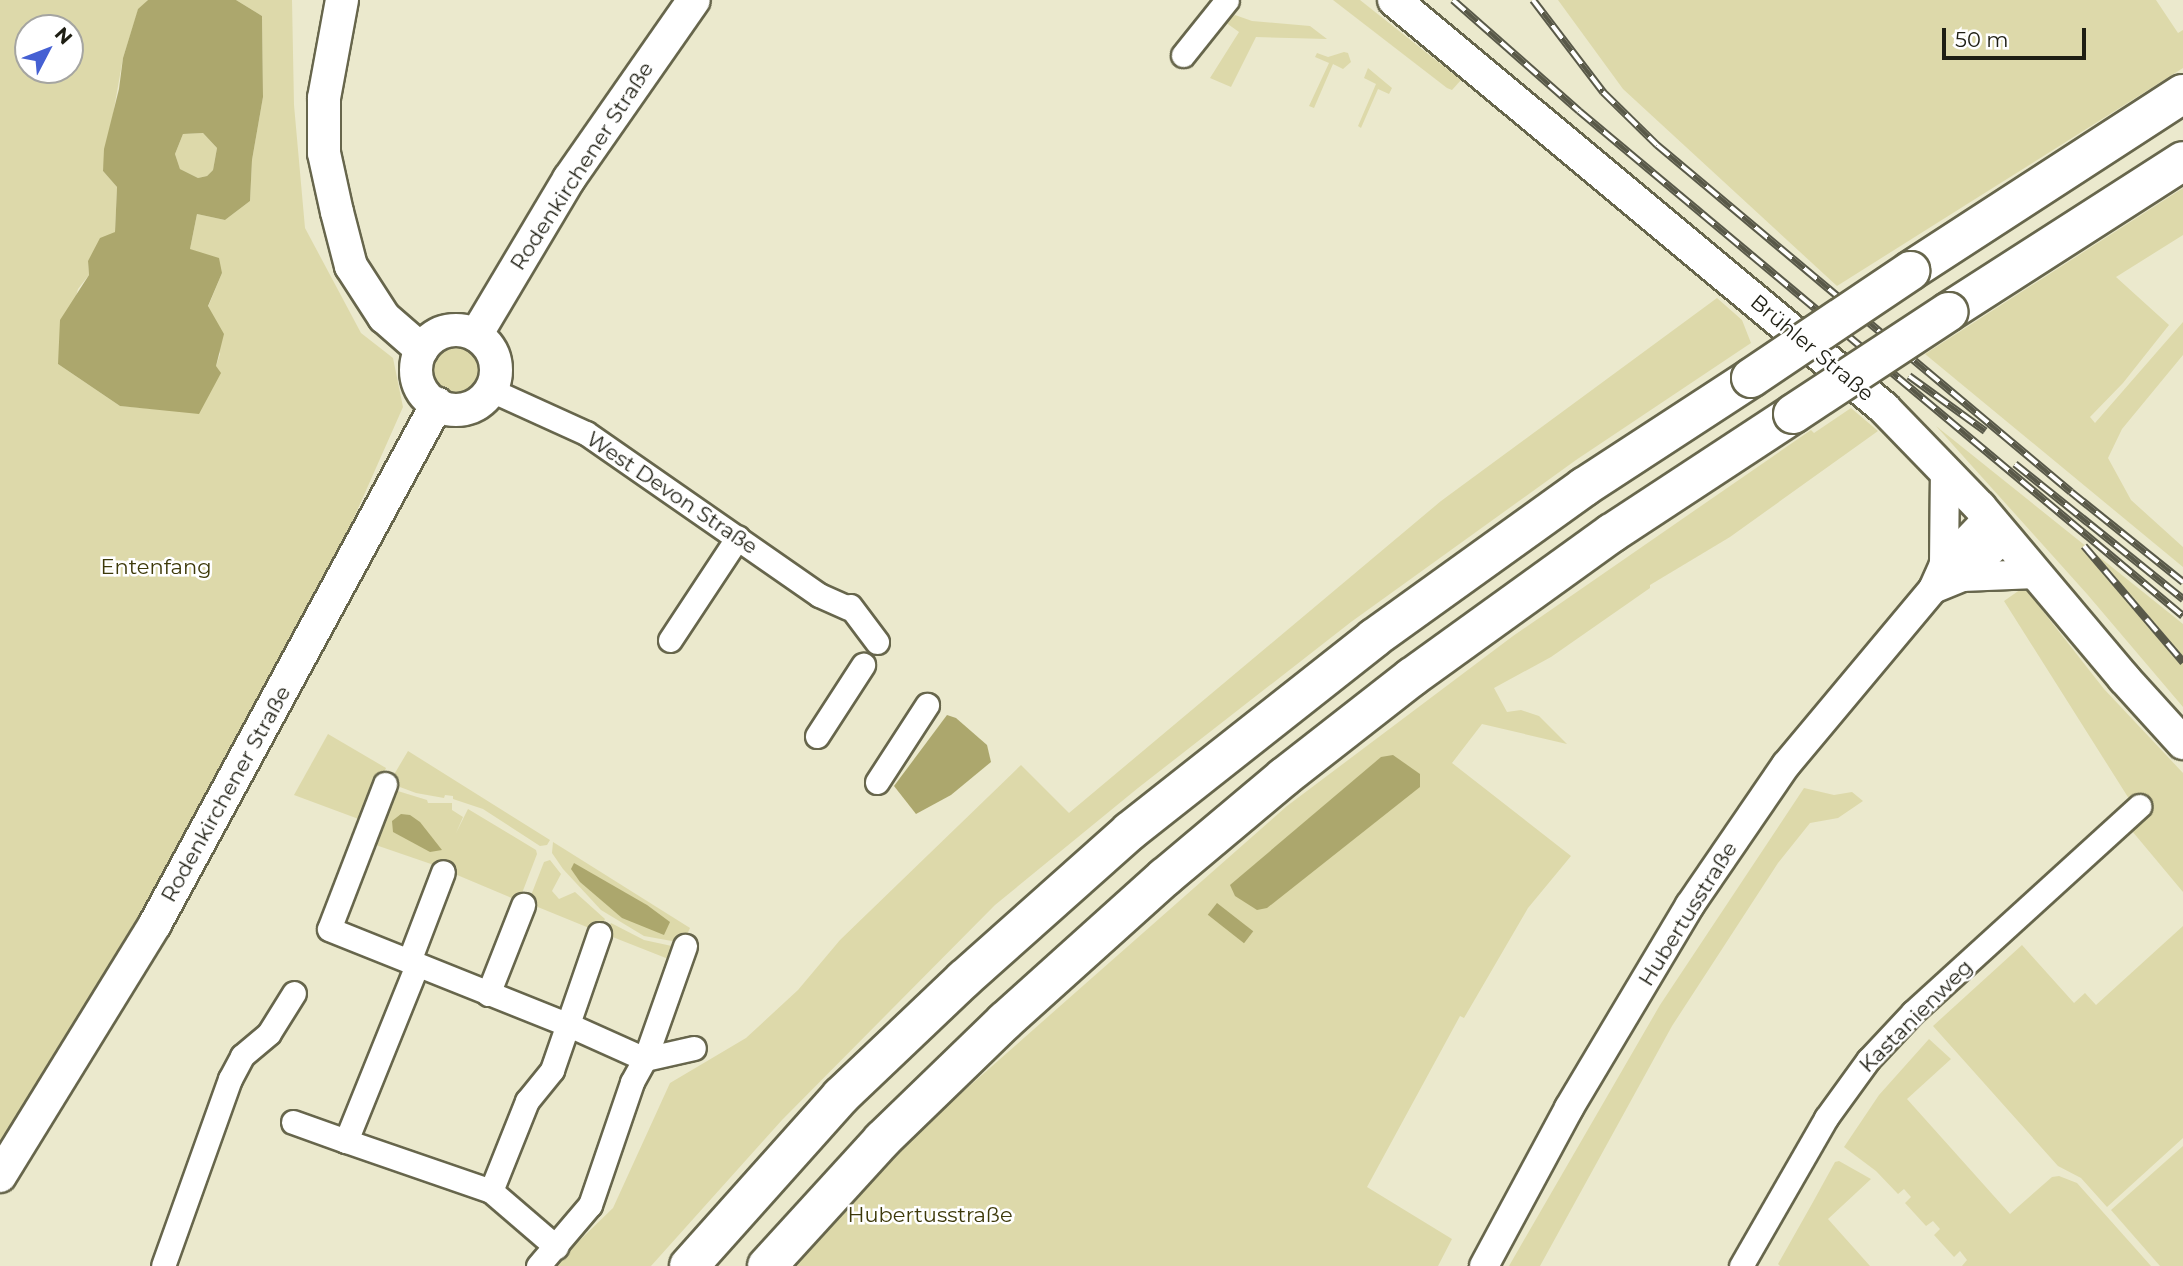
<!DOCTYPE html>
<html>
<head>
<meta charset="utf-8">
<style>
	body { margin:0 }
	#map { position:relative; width:2183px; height:1266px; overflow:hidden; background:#ebe9cd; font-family:Montserrat,sans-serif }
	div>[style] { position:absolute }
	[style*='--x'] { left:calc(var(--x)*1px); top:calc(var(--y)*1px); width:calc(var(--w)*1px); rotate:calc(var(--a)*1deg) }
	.green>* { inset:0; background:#ddd9aa }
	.round { border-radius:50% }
	.water>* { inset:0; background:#aca76d; transform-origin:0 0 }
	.roads { filter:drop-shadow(2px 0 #67664c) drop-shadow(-2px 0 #67664c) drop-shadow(0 2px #67664c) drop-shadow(0 -2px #67664c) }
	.minor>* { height:23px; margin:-11.5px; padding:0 11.5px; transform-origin:11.5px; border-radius:11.5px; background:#fff }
	.tertiary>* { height:28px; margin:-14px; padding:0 14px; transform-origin:14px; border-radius:14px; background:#fff }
	.secondary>* { height:32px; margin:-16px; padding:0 16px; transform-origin:16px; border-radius:16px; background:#fff }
	.secondary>.ring { margin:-16px; padding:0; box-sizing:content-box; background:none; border:32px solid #fff; border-radius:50% }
	.motorway>* { height:38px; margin:-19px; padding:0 19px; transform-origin:19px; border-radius:19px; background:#fff }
	.rail>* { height:8px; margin-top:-4px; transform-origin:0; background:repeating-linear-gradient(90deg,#fff 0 16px,#595949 0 32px); box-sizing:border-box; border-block:2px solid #595949 }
	.bridges { filter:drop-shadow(2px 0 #67664c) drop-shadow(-2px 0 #67664c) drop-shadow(0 2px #67664c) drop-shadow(0 -2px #67664c) }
	.motorway-bridge>* { height:38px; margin:-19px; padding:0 19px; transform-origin:19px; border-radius:19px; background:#fff }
	span { translate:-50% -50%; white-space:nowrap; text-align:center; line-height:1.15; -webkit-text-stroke:5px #fff; paint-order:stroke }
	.street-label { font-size:21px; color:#1e1e13 }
	.park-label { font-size:21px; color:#3d3909 }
	.north { position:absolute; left:14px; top:14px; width:70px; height:70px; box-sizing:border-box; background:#fff; border:2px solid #a5a5a1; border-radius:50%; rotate:48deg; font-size:19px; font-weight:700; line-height:28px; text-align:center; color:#1e1e13 }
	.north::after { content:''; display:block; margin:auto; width:24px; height:32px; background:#4560d3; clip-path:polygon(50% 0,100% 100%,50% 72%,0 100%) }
	.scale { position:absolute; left:1942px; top:28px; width:144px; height:32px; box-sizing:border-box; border:4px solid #1e1e13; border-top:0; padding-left:9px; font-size:21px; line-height:24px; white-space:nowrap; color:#1e1e13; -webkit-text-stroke:5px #fff; paint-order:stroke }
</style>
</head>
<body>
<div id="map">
	<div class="green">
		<i style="clip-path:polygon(evenodd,0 0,148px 0,138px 10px,123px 58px,103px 171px,117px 187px,115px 232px,88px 261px,89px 275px,78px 289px,58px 364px,120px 406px,155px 409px,216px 366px,220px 354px,208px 307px,222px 273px,190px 249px,197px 214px,225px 220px,250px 201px,252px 160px,263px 97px,262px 16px,236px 0,292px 0,294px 105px,305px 228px,361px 333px,393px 358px,403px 407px,329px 574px,145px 918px,0 1152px,0 0,28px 28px,70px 28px,70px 70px,28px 70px,28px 28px)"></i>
		<i style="clip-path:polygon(1333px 0,1360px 0,1461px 80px,1452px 90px,1447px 88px)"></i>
		<i style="clip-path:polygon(1558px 0,2156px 0,2178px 33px,2183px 30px,2183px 68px,1837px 286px,1623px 89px)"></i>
		<i style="clip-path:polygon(1235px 15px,1252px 21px,1310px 26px,1327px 39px,1256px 37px,1231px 87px,1210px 78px,1239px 32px,1225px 22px)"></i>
		<i style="clip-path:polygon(1344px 52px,1348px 53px,1351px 62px,1343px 69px,1333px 64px,1314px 108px,1309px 106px,1329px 63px,1315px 57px,1317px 53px,1328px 57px)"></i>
		<i style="clip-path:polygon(1368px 68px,1392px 88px,1389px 94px,1378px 89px,1361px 128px,1358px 126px,1376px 84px,1364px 78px)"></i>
		<i style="clip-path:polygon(203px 133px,217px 148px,213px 170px,207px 176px,198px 178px,180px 169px,175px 154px,183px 134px)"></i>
		<i style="clip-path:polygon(2183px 188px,2183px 235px,2116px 277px,2169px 325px,2123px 383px,2090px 417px,2095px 423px,2183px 322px,2183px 355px,2122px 429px,2108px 458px,2131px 500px,2183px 547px,2183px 567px,1925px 354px)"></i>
		<i style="clip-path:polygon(1717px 298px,1742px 320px,1751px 343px,1576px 460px,1351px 622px,1138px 788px,995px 905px,782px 1120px,651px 1266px,553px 1266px,613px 1208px,670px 1083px,746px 1038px,798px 990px,840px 940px,1021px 765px,1069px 813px,1441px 501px)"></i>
		<i class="round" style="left:428px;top:345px;width:52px;height:52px"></i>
		<i style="clip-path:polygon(1851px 408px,1878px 431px,1730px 537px,1650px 585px,1650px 588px,1551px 657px,1494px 688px,1507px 712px,1521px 710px,1539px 716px,1567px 744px,1482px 724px,1452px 763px,1571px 856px,1528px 908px,1464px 1018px,1460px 1016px,1367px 1187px,1452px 1239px,1438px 1266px,794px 1266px,924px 1126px,1287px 806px,1513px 636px,1811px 430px,1814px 433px)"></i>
		<i style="clip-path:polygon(1936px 426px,2183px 624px,2183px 707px,2087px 594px)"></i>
		<i style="clip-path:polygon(2024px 587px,2104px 689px,2183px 773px,2183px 892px,2127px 825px,2138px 813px,2004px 601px)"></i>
		<i style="clip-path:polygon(328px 734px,386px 768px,364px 821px,294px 795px)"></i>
		<i style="clip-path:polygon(408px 751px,550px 840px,547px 845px,540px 846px,483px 809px,453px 799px,453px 796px,445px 795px,444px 798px,416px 793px,389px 783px)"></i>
		<i style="clip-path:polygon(388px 788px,427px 800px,428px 803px,452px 803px,452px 810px,463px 817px,456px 833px,468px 809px,536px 850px,537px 854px,519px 901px,431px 864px,367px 842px)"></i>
		<i style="clip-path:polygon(1804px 788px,1834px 795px,1852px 792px,1863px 801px,1838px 818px,1810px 823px,1778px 863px,1672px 1026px,1540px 1266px,1509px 1266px,1660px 1005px)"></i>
		<i style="clip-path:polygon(553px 842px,690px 928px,683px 943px,644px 936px,601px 910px,563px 869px,552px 853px)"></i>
		<i style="clip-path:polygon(550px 860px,561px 874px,552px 891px,559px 899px,575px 892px,605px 919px,599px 932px,528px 903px,544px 862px)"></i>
		<i style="clip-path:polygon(611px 923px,644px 940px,681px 948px,676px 962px,605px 934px)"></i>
		<i style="clip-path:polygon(2183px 926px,2183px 1138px,2107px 1207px,2081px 1178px,2058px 1166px,1933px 1026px,2022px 945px,2074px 1003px,2085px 993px,2096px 1005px)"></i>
		<i style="clip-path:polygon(1929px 1039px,1951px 1059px,1907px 1099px,2010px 1214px,2052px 1177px,2059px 1176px,2077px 1183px,2151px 1266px,1962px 1266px,1967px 1260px,1960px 1251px,1954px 1257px,1934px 1235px,1940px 1229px,1933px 1221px,1926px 1226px,1905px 1203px,1911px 1197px,1904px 1189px,1898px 1194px,1876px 1171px,1844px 1147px,1879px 1095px)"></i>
		<i style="clip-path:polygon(2183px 1146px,2183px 1266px,2160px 1266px,2111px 1210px)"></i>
		<i style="clip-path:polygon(1839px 1161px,1871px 1179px,1828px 1219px,1870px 1266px,1780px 1266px,1778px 1264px,1813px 1202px,1835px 1162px)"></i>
	</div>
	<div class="water">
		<i style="clip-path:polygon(evenodd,148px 0,236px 0,262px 16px,263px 97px,252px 160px,250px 201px,225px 220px,197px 214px,190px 249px,219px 258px,222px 273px,208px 306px,224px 334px,216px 366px,221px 373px,199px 414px,120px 406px,58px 364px,60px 320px,89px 275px,88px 261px,100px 238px,115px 232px,117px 187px,103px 171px,104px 149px,119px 89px,123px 58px,138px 9px,148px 0,203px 133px,217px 148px,213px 170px,207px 176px,198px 178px,180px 169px,175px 154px,183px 134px,203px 133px)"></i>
		<i style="clip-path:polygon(947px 715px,956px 718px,987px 745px,991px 762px,951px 795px,916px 814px,894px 786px)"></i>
		<i style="clip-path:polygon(1393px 755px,1420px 774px,1420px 787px,1267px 908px,1257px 910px,1235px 896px,1230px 885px,1381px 757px)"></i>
		<i style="clip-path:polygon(401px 814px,410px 815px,420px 822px,442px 850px,430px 852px,393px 832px,392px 821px)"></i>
		<i style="clip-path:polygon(574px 863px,647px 905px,670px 922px,664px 935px,622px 918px,580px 882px,571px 869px)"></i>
		<i style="left:1217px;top:903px;width:46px;height:15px;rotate:38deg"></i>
	</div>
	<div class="roads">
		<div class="minor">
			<i style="--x:1183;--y:55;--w:70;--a:-51.3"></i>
			<i style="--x:491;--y:390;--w:104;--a:24.4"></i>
			<i style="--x:586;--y:433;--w:284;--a:34.8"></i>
			<i style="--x:819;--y:595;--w:32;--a:24"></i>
			<i style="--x:850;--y:606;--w:45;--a:53.1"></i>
			<i style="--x:670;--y:640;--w:123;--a:-56.6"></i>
			<i style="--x:817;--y:736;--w:85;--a:-57.1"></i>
			<i style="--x:877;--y:782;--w:92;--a:-57"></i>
			<i style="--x:385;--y:784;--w:155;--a:111.1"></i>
			<i style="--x:329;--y:929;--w:258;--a:21.8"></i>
			<i style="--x:569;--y:1025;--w:83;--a:24.1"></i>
			<i style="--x:409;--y:961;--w:95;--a:-69.1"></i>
			<i style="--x:417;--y:965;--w:190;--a:112"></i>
			<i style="--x:346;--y:1141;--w:153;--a:19"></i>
			<i style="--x:491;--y:1191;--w:86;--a:40.7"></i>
			<i style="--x:488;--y:994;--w:96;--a:-68.5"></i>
			<i style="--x:645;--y:1059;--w:50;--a:-12.7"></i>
			<i style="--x:293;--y:1122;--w:56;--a:19.7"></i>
			<i style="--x:491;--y:1191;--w:97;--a:-68.2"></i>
			<i style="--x:527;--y:1101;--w:40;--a:-51"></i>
			<i style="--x:552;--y:1070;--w:144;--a:-70.9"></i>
			<i style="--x:163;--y:1266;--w:199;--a:-70.3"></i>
			<i style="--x:230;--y:1079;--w:26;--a:-62"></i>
			<i style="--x:242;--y:1056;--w:35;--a:-40"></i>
			<i style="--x:269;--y:1033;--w:47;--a:-58"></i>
			<i style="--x:538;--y:1266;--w:80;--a:-49.6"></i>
			<i style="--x:590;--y:1205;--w:130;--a:-71.1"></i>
			<i style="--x:632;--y:1082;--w:26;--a:-61"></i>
			<i style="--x:645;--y:1059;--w:120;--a:-70.5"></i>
			<i style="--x:1741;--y:1266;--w:171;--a:-60.1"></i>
			<i style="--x:1826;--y:1118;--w:72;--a:-54.1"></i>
			<i style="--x:1868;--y:1060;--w:66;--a:-46.8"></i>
			<i style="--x:1913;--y:1012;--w:306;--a:-42.3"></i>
		</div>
		<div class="tertiary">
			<i style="--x:1944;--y:564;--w:95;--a:-89.4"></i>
			<i style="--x:1962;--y:577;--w:74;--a:-2.3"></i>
			<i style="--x:1933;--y:589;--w:31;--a:-22"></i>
			<i style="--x:1962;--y:577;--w:59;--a:-42.3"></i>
			<i style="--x:1484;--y:1266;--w:179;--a:-61.7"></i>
			<i style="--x:1569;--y:1108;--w:236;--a:-59.2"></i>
			<i style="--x:1690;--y:905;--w:170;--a:-55.6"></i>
			<i style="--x:1786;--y:765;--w:229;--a:-50.1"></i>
			<i style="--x:1933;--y:589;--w:27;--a:-66"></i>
			<i style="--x:1944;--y:564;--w:65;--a:-46.2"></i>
		</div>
		<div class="secondary">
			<i style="--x:342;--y:0;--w:100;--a:100.4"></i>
			<i style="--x:324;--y:98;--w:55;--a:90"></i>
			<i style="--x:324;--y:153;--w:60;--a:77.6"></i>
			<i style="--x:337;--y:212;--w:56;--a:75.5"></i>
			<i style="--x:351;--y:266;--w:61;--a:57.1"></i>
			<i style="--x:384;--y:317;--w:50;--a:41"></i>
			<i style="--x:1394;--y:0;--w:638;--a:39.78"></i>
			<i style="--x:1884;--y:408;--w:138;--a:45.9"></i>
			<i style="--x:1980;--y:507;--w:224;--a:49.9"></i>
			<i style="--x:2124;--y:678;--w:88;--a:47.8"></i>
			<i class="ring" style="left:416px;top:330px;width:48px;height:48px"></i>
			<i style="--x:476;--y:335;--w:182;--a:-59.2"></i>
			<i style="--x:569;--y:179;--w:218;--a:-55.1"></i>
			<i style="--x:0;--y:1176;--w:296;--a:-58.4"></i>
			<i style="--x:155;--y:924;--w:592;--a:-61.53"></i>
		</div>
		<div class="motorway">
			<i style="--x:1910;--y:271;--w:325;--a:-33"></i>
			<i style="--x:1948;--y:312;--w:279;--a:-32.7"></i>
			<i style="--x:689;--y:1266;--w:228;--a:-48.2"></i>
			<i style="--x:841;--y:1096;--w:170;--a:-43.6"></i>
			<i style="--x:964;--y:979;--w:222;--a:-41.7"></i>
			<i style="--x:1130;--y:831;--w:311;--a:-38.3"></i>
			<i style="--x:1374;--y:638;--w:259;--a:-35.7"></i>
			<i style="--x:1584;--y:487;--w:199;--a:-33.1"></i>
			<i style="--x:767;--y:1266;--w:171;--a:-47.6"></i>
			<i style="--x:882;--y:1140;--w:171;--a:-44.1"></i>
			<i style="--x:1005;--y:1021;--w:215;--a:-42"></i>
			<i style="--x:1165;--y:877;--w:155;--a:-40"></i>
			<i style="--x:1284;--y:777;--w:162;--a:-38"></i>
			<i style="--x:1412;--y:677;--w:246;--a:-35.8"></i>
			<i style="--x:1612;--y:533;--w:217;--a:-33.3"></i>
		</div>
	</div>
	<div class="rail">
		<i style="--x:1453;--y:0;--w:168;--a:41.4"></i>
		<i style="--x:1579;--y:111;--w:787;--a:39.9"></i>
		<i style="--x:1533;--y:0;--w:116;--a:52.7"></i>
		<i style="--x:1603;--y:92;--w:76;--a:44.5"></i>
		<i style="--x:1657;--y:145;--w:540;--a:39.97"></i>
		<i style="--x:2071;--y:492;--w:144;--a:38.8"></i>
		<i style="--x:1909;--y:376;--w:94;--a:35.9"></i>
		<i style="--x:2015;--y:464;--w:216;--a:38.8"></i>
		<i style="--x:2084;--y:546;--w:153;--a:49.5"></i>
	</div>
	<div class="bridges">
		<div class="motorway-bridge">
			<i style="--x:1751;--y:378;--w:192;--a:-33.9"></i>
			<i style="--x:1793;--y:414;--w:186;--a:-33.3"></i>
		</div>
	</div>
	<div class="street-label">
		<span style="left:582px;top:166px;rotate:-57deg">Rodenkirchener Straße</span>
		<span style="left:1812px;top:348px;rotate:40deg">Brühler Straße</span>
		<span style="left:672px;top:493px;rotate:34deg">West Devon Straße</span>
		<span style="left:226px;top:794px;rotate:-61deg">Rodenkirchener Straße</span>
		<span style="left:1688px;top:914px;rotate:-58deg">Hubertusstraße</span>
		<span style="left:1916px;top:1016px;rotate:-45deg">Kastanienweg</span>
	</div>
	<div class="park-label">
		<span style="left:156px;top:567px">Entenfang</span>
		<span style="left:930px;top:1215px">Hubertusstraße</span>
	</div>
	<div class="north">N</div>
	<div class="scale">50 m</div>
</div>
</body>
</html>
